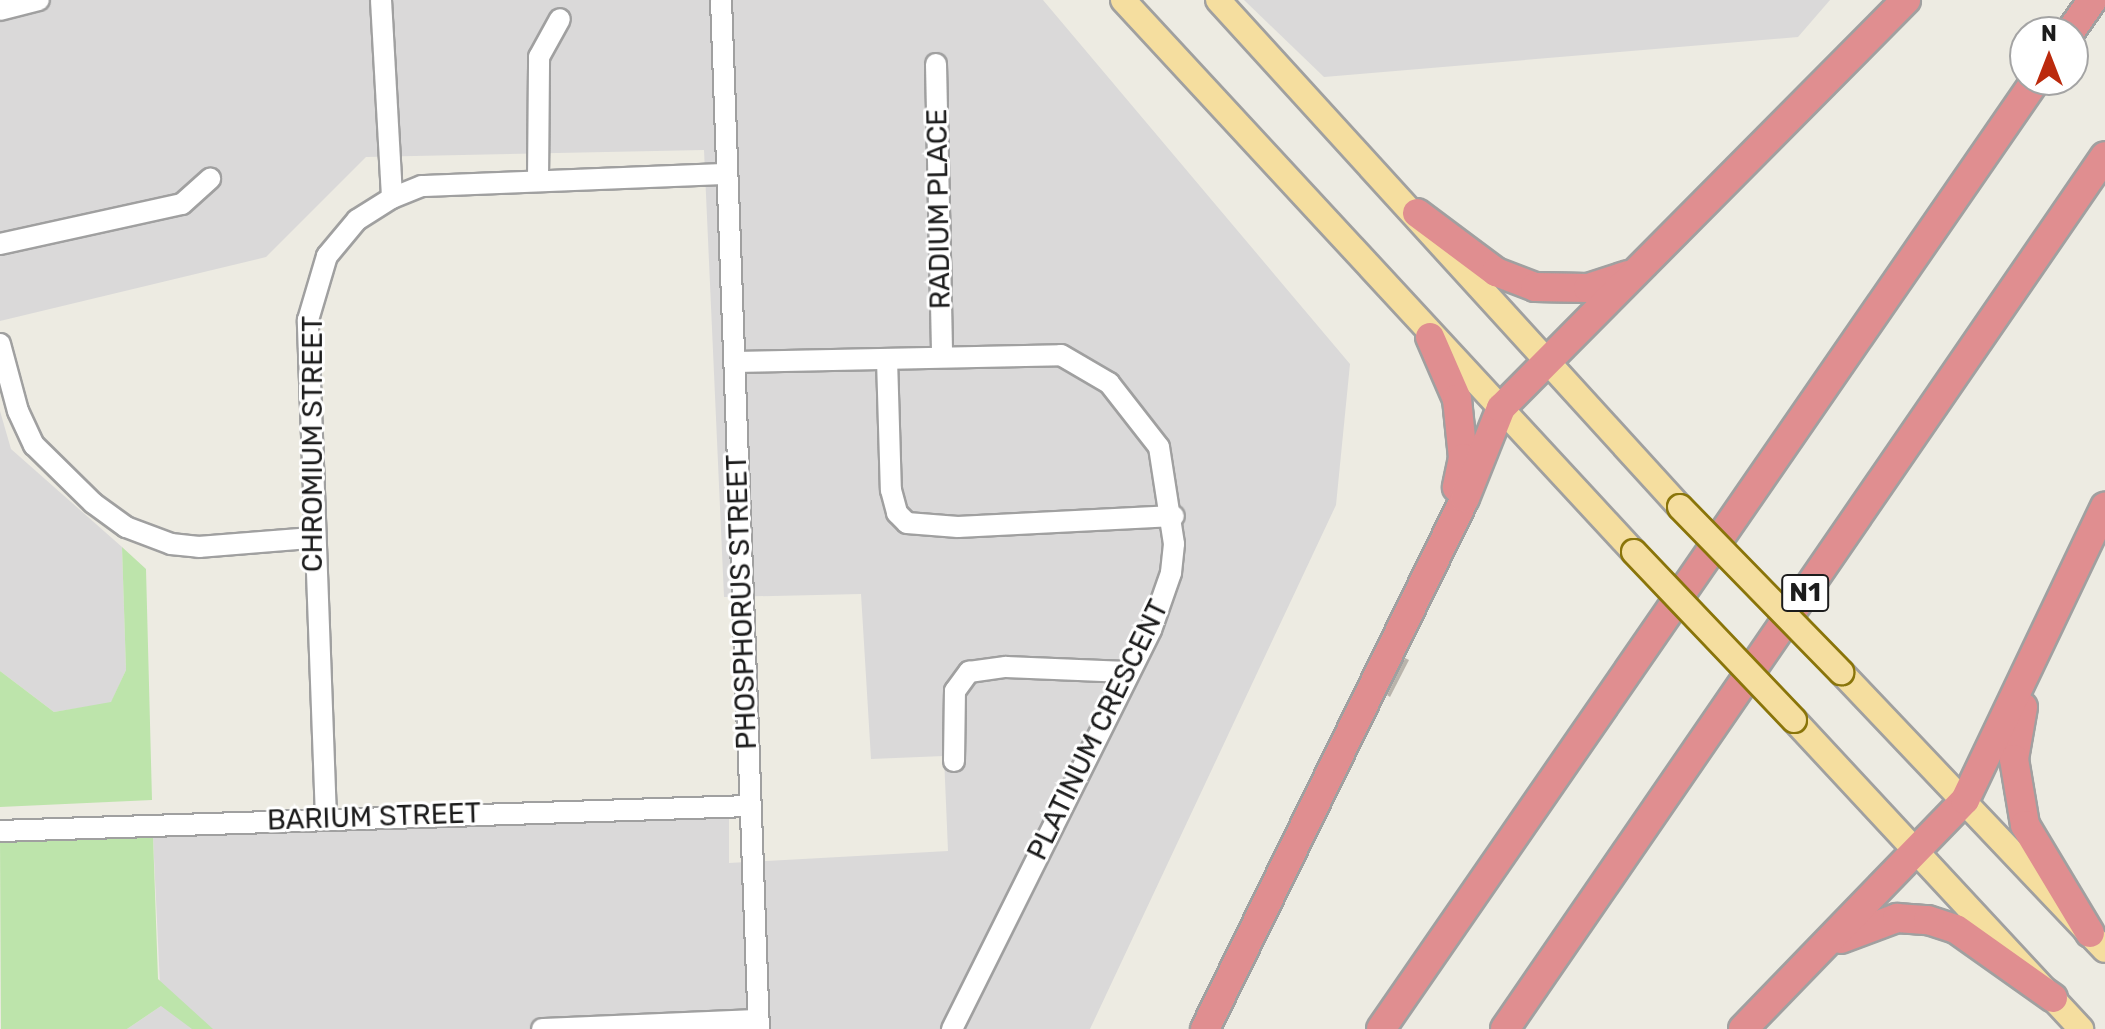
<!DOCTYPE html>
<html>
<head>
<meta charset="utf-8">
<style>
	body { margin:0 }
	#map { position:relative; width:2105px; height:1029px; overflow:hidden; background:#edebe2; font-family:Rubik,sans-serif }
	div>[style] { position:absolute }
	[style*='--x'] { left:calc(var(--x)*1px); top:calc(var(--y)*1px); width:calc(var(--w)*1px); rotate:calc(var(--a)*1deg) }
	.residential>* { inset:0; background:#dad9d9 }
	.grass>* { inset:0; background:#bde4ab }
	.building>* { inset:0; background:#b9b4ac }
	.roads { filter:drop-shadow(2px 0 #a0a0a0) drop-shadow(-2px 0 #a0a0a0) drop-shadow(0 2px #a0a0a0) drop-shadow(0 -2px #a0a0a0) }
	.minor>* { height:20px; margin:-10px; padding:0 10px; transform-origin:10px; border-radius:10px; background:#fff }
	.major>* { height:24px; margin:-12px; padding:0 12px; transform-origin:12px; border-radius:12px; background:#f5de9f }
	.highway>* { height:28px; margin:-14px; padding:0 14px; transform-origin:14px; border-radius:14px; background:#e08e90 }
	.bridges { filter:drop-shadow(2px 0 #8a750a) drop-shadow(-2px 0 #8a750a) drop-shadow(0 2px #8a750a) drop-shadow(0 -2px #8a750a) }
	.major-bridge>* { height:24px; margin:-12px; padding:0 12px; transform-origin:12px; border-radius:12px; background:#f5de9f }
	span { translate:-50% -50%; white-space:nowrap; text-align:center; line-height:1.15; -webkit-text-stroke:6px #fff; paint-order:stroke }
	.shield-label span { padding:2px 6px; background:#fff; border:2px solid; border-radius:6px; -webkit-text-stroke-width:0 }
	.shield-label { font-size:26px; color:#1c1c1c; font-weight:700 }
	.street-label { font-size:28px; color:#1c1c1c }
	.north { position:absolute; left:2009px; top:16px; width:80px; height:80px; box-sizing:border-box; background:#fff; border:2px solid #a4a4a4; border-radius:50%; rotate:0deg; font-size:22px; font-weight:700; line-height:32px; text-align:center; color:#1c1c1c }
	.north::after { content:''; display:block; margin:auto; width:28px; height:36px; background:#bb2a0d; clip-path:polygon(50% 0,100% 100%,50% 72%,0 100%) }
</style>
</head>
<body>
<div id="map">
	<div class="residential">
		<i style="clip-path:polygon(0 0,1043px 0,1350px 364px,1336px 505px,1090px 1029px,127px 1029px,161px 1006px,153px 836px,729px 808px,729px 863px,948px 851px,944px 756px,871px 759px,861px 594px,724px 597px,704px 150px,366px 157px,266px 257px,0 321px)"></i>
		<i style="clip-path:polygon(1244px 0,1830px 0,1798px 37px,1324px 77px)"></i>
		<i style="clip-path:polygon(0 411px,11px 449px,122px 547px,126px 670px,111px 703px,54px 712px,0 671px)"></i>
	</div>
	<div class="grass">
		<i style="clip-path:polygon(122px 547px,146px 569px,152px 800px,0 807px,0 671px,54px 712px,111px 702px,126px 670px)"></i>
		<i style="clip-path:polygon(153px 836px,158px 979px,213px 1029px,192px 1029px,161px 1006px,127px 1029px,1px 1029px,0 840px)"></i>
	</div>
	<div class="building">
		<i style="clip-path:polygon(1405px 658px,1409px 660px,1390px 697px,1387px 695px)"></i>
	</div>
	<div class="roads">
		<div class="minor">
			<i style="--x:381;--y:0;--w:198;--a:86.8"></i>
			<i style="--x:721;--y:0;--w:1030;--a:87.89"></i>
			<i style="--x:0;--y:10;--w:40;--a:-14.4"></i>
			<i style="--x:936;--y:64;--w:290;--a:88.8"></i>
			<i style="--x:538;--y:181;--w:124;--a:-89.5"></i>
			<i style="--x:539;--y:57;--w:43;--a:-61.1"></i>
			<i style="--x:0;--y:244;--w:186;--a:-12.4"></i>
			<i style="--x:182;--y:204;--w:38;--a:-42"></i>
			<i style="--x:0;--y:344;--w:69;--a:75"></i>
			<i style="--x:18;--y:411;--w:38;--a:65"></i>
			<i style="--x:34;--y:445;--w:83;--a:44.5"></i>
			<i style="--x:93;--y:503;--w:41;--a:36"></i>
			<i style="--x:126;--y:527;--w:48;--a:20.7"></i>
			<i style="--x:171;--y:544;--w:28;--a:6"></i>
			<i style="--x:199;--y:547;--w:113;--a:-4.6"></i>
			<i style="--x:887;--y:359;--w:131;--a:88.3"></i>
			<i style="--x:891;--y:490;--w:24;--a:75"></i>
			<i style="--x:897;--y:513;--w:14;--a:45"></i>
			<i style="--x:907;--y:523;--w:51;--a:4.5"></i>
			<i style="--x:958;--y:527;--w:216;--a:-2.9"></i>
			<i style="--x:736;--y:362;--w:325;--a:-1.2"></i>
			<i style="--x:1061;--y:355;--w:56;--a:30.3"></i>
			<i style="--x:1109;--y:383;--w:81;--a:52"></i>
			<i style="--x:1159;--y:447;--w:98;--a:81.2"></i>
			<i style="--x:1174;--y:544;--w:29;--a:96"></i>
			<i style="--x:1171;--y:573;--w:60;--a:109.3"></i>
			<i style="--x:1151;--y:630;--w:446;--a:116.5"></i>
			<i style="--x:954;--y:761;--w:70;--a:-89.2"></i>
			<i style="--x:955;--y:691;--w:24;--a:-54"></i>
			<i style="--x:969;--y:672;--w:37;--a:-8"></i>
			<i style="--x:1006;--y:667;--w:121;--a:2.4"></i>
			<i style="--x:326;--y:818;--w:498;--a:-92.1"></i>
			<i style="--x:308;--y:320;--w:67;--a:-73.5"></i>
			<i style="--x:327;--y:256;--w:47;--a:-50.2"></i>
			<i style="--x:357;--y:220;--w:41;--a:-32.2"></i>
			<i style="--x:392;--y:198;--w:32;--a:-22"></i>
			<i style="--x:422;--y:186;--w:304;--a:-2.3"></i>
			<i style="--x:0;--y:831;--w:748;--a:-1.91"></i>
			<i style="--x:542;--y:1029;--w:216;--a:-2.4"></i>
		</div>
		<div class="major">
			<i style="--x:1123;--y:0;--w:752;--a:47.21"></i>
			<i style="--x:1218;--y:0;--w:686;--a:47.66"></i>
			<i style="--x:1841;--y:672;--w:383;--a:46.5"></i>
			<i style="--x:1794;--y:720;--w:422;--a:47.1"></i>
		</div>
		<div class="highway">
			<i style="--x:2070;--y:32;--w:39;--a:-55"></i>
			<i style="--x:1417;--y:213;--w:99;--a:36.8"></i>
			<i style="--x:1496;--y:272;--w:42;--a:21"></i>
			<i style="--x:1535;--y:287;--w:53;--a:1.1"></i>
			<i style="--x:1588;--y:288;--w:42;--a:-18"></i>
			<i style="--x:1430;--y:337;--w:68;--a:66.5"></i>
			<i style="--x:1457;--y:399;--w:59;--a:84.2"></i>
			<i style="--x:1463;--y:458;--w:30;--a:102"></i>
			<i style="--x:2023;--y:707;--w:53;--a:99.8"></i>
			<i style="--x:2014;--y:759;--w:67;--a:80.5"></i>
			<i style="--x:2025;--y:825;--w:126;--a:59"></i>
			<i style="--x:1841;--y:939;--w:60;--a:-20.6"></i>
			<i style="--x:1897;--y:918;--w:31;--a:4"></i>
			<i style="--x:1928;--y:920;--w:29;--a:18"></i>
			<i style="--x:1956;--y:929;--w:119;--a:35.4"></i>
			<i style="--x:1205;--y:1029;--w:591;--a:-63.91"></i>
			<i style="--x:1465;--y:498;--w:97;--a:-68.2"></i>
			<i style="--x:1501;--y:408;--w:575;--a:-45.21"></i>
			<i style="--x:1381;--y:1029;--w:1153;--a:-55.39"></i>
			<i style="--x:1505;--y:1029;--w:1059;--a:-55.5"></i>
			<i style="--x:1743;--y:1029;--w:319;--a:-45.9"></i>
			<i style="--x:1965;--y:800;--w:325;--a:-64.5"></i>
		</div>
	</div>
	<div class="bridges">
		<div class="major-bridge">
			<i style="--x:1680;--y:507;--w:231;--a:45.7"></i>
			<i style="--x:1634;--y:552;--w:232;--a:46.4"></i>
		</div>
	</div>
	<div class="shield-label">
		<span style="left:1805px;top:593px">N1</span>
	</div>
	<div class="street-label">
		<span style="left:939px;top:209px;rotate:-91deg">RADIUM PLACE</span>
		<span style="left:313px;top:444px;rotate:-90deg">CHROMIUM STREET</span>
		<span style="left:742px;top:602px;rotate:-92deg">PHOSPHORUS STREET</span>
		<span style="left:1098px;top:730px;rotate:-64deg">PLATINUM CRESCENT</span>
		<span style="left:374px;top:817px;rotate:-2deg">BARIUM STREET</span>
	</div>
	<div class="north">N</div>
</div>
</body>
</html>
